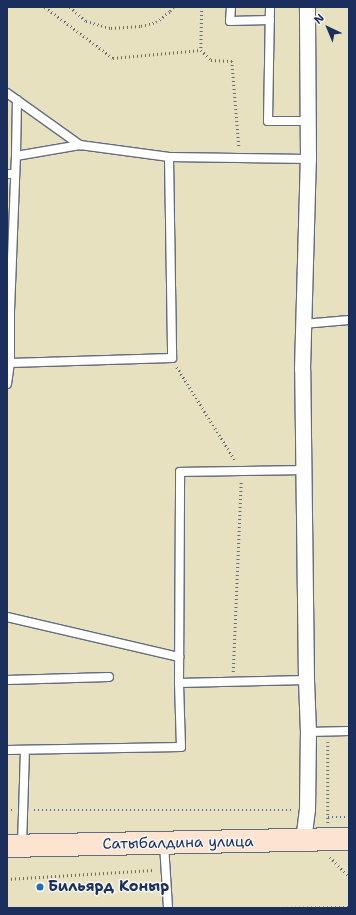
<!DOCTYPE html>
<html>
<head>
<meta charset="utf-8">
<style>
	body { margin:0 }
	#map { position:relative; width:356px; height:915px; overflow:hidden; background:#e7e1c0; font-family:"Shantell Sans",sans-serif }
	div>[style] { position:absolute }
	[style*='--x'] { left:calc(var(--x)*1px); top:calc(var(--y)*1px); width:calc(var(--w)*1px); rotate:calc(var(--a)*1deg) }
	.path>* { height:2.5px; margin-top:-1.25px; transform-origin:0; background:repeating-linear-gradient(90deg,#626d80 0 1px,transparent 0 4px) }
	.roads { filter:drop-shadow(1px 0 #626d80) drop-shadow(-1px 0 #626d80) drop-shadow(0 1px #626d80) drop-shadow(0 -1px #626d80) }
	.lane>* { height:8px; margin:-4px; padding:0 4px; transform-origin:4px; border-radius:4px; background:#fff }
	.street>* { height:15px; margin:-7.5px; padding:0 7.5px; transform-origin:7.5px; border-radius:7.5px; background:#fff }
	.secondary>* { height:22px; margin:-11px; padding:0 11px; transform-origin:11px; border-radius:11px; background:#fde4d1 }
	.dots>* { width:11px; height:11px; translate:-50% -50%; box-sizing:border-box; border:2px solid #f6f6f2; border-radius:50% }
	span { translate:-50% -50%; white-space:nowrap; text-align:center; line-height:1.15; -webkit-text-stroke:3px #f6f6f2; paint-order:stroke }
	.street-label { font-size:15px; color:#1b2f5e }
	.poi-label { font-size:15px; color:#1b2f5e; font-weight:700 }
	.left { translate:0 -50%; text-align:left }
	.frame { position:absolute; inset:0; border:8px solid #1b2f5e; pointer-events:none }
	.north { position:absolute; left:308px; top:8px; width:40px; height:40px; -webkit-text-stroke:3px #f6f6f2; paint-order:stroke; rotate:316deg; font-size:11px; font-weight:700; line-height:16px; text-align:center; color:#1b2f5e }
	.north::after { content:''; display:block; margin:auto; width:14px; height:18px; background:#1b2f5e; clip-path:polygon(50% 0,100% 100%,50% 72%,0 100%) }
</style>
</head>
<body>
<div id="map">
	<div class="path">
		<i style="--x:45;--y:7;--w:85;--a:36.9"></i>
		<i style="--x:113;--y:58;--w:88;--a:-5.2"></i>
		<i style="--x:70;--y:7;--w:21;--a:41"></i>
		<i style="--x:86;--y:21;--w:26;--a:16"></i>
		<i style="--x:111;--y:28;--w:30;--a:-4"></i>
		<i style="--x:141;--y:26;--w:16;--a:-15"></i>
		<i style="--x:156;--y:22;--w:18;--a:-38"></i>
		<i style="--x:170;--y:11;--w:5;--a:-53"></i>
		<i style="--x:202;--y:7;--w:43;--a:91.3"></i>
		<i style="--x:201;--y:50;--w:14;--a:45"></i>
		<i style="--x:211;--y:60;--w:21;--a:3"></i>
		<i style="--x:232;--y:61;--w:86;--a:85.3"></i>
		<i style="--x:177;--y:367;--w:110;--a:58.1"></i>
		<i style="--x:233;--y:672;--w:191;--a:-87.6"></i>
		<i style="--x:328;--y:742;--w:81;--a:90"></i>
		<i style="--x:7;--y:810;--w:6;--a:0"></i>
		<i style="--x:34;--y:810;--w:259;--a:0"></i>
		<i style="--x:328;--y:817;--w:21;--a:0"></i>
		<i style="--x:330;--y:857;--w:28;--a:46"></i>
		<i style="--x:7;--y:879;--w:147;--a:-3.5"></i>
		<i style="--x:279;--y:908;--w:70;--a:-0.8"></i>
	</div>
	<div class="roads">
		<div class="lane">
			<i style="--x:231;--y:7;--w:14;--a:94"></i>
			<i style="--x:230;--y:21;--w:40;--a:-1.4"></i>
			<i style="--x:270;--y:7;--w:114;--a:91"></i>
			<i style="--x:268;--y:121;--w:39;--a:0"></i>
			<i style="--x:7;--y:93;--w:90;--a:35.5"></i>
			<i style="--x:80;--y:145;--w:90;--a:7.7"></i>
			<i style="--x:169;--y:157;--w:201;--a:89.1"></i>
			<i style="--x:172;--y:358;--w:162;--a:178.2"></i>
			<i style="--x:10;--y:363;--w:52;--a:-90"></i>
			<i style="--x:16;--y:156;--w:65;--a:-9.8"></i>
			<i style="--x:169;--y:157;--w:139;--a:0.8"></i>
			<i style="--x:7;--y:174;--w:8;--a:0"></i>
			<i style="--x:7;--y:311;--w:3;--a:0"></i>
			<i style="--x:10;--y:311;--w:155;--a:-87.8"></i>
			<i style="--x:16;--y:156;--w:56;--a:-89"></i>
			<i style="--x:303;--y:324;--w:46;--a:-5"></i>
			<i style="--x:7;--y:384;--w:21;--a:-82"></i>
			<i style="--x:7;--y:617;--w:177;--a:13.1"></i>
			<i style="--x:7;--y:680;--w:102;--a:-1.7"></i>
			<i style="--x:179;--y:683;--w:211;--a:-89.7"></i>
			<i style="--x:180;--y:472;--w:124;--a:-0.9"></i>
			<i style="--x:308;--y:732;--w:41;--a:-1.4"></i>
			<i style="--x:7;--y:750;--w:174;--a:-1"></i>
			<i style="--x:181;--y:747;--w:64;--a:-91.8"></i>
			<i style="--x:179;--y:683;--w:127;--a:-1.4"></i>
			<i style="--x:164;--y:844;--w:64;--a:86.4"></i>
			<i style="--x:22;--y:845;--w:95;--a:-88.2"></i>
		</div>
		<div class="street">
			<i style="--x:303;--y:841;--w:31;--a:-83"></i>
			<i style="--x:307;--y:810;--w:78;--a:-89.3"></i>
			<i style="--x:308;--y:732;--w:52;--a:-92.2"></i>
			<i style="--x:306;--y:680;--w:311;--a:-90.7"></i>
			<i style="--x:302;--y:369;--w:210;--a:-88.4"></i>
			<i style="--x:308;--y:159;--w:152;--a:-90.4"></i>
		</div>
		<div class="secondary">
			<i style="--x:7;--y:846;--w:342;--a:-1.2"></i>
		</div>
	</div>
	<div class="dots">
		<i style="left:40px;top:887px;background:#1f6fb2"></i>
	</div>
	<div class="street-label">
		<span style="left:178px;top:843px;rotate:-1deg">Сатыбалдина улица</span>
	</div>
	<div class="poi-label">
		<span class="left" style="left:48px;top:887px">Бильярд Коныр</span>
	</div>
	<div class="frame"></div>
	<div class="north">N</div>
</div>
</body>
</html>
